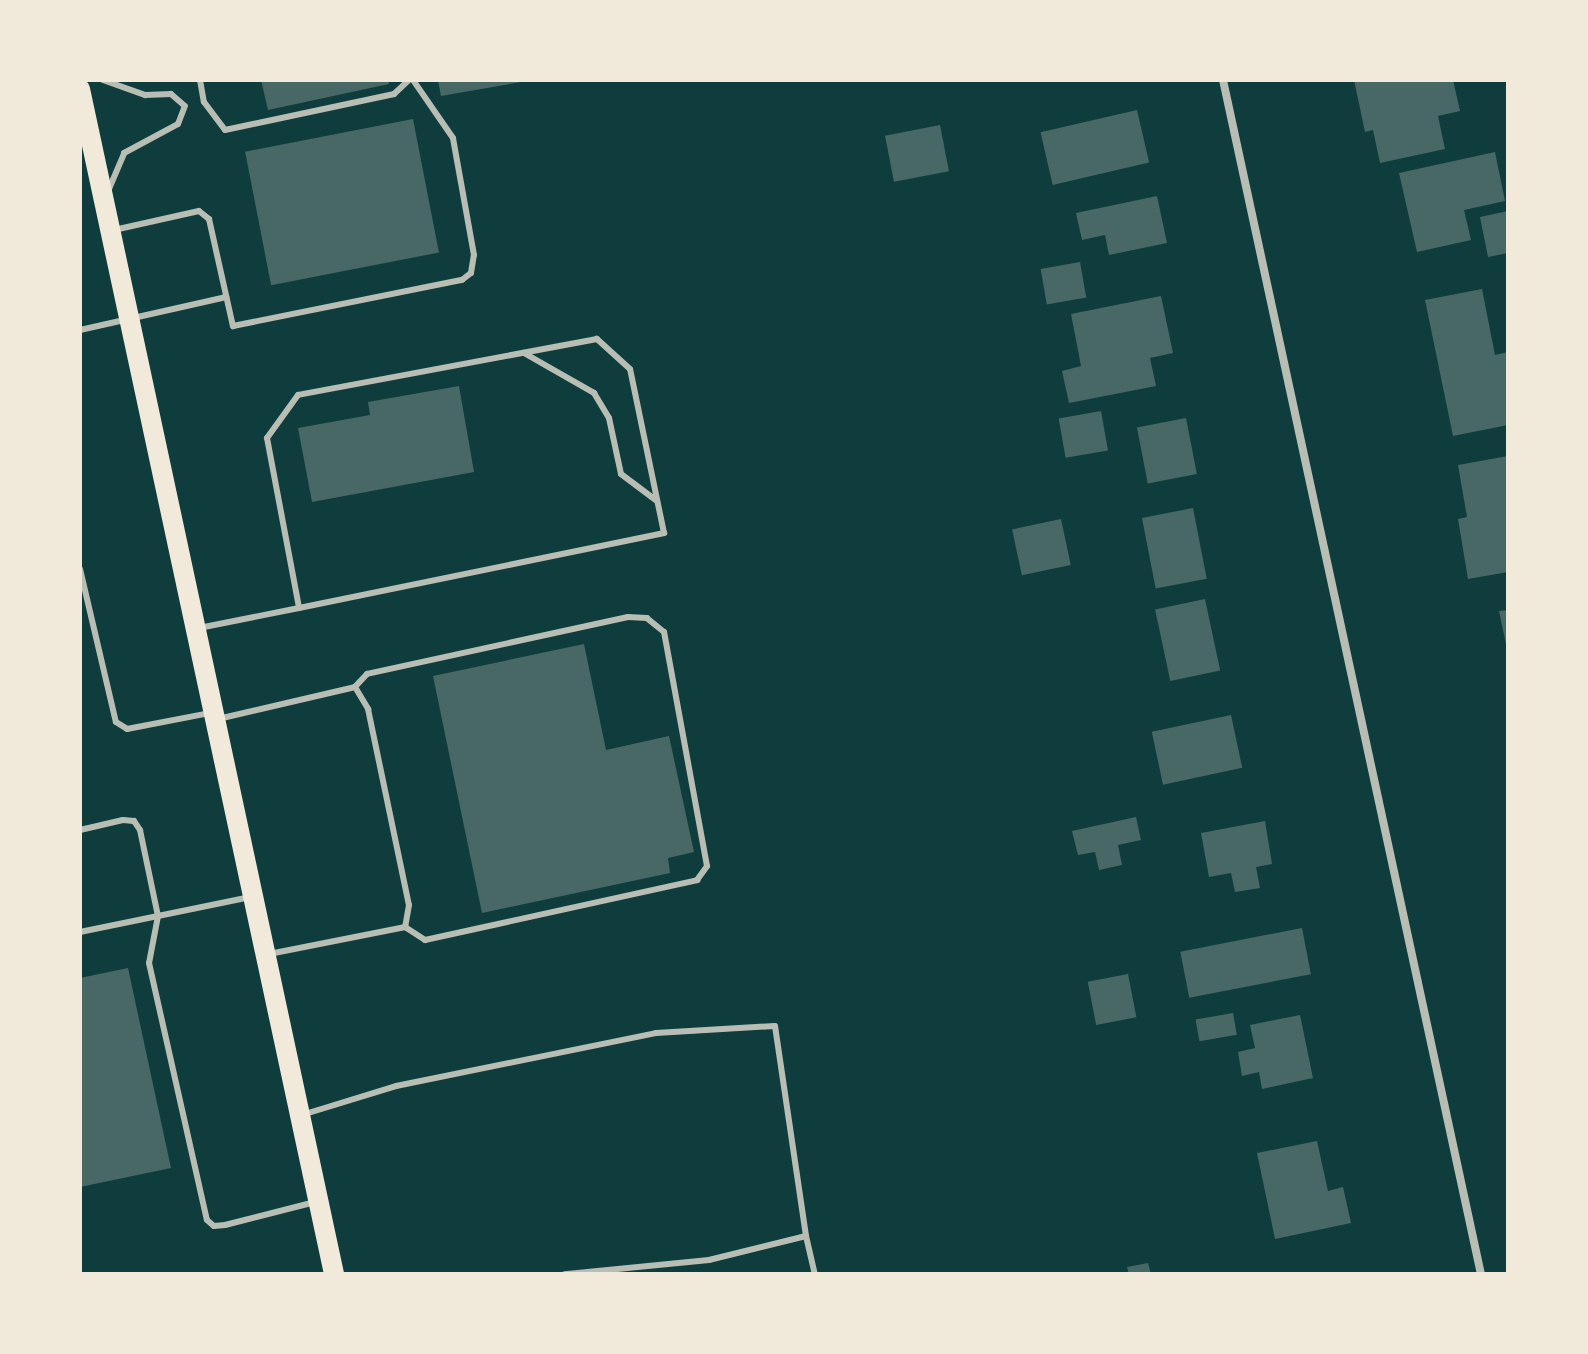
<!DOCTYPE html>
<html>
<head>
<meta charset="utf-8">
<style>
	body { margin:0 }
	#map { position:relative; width:1588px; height:1354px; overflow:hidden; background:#0f3d3e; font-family:"DejaVu Sans",sans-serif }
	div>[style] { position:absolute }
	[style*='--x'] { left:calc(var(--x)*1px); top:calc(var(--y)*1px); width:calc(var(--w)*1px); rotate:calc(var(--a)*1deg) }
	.building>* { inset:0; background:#486865; transform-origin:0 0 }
	.service>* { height:6px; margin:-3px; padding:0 3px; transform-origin:3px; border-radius:3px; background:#b8beb3 }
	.minor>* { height:8px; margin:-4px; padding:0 4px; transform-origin:4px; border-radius:4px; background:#b8beb3 }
	.primary>* { height:20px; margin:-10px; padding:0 10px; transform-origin:10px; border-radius:10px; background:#f1e9da }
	span { translate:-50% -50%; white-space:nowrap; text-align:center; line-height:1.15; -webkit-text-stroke:6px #f1e9da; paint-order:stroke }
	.frame { position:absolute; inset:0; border:82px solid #f1e9da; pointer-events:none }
</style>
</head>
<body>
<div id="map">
	<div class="building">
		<i style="clip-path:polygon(261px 80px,388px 80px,389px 84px,268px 110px)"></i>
		<i style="clip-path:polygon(438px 80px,521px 80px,521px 82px,441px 96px)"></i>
		<i style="clip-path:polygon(1354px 80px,1453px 80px,1460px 111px,1438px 116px,1445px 149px,1380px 163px,1373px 130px,1365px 132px)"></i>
		<i style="left:1137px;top:110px;width:54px;height:99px;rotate:77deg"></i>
		<i style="left:413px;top:119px;width:136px;height:171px;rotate:79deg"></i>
		<i style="left:940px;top:125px;width:47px;height:56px;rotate:79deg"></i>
		<i style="clip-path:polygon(1495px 152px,1505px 201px,1464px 210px,1471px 240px,1417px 252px,1399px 173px)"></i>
		<i style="clip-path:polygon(1157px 196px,1167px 243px,1109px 255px,1105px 235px,1082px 240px,1076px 213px)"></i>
		<i style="clip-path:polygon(1508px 211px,1508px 253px,1488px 257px,1480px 217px)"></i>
		<i style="left:1080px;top:262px;width:36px;height:40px;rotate:80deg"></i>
		<i style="clip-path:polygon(1482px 289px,1495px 355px,1508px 352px,1508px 425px,1453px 436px,1425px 300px)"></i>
		<i style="clip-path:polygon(1161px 296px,1173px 353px,1150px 358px,1156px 386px,1069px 403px,1062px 371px,1081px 366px,1071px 314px)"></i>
		<i style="clip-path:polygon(459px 386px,474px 472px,312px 502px,298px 428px,370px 415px,368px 402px)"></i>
		<i style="left:1101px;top:411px;width:40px;height:43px;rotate:80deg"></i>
		<i style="left:1186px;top:418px;width:57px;height:50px;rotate:79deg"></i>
		<i style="clip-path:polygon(1508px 456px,1508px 572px,1468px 579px,1458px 519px,1467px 517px,1458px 465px)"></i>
		<i style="left:1193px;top:508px;width:72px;height:52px;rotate:79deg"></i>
		<i style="left:1061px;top:519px;width:47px;height:50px;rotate:78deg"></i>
		<i style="left:1205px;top:599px;width:73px;height:51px;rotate:78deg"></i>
		<i style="clip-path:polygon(1508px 610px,1508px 649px,1507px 649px,1499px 611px)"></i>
		<i style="clip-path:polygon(584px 644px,606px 750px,669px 736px,694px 852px,668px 858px,670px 873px,482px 913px,433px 676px)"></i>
		<i style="left:1231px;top:715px;width:54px;height:81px;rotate:78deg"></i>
		<i style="clip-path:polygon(1136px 817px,1141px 840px,1118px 845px,1122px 865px,1099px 870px,1095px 852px,1078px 855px,1072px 831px)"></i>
		<i style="clip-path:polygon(1265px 821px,1272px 864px,1256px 867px,1260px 888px,1235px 892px,1231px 873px,1209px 877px,1201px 833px)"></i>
		<i style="left:1302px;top:928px;width:47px;height:124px;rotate:79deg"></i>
		<i style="clip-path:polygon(128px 968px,171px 1168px,80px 1187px,80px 978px)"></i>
		<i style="left:1128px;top:974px;width:44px;height:41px;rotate:79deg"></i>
		<i style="left:1233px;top:1013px;width:22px;height:38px;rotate:80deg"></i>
		<i style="clip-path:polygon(1300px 1015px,1313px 1078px,1262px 1089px,1259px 1072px,1242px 1076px,1238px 1052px,1255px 1048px,1250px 1025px)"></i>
		<i style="clip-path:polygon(1317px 1141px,1328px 1191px,1343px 1187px,1351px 1223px,1275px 1239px,1257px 1153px)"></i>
		<i style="clip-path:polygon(1148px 1263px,1151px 1274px,1129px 1274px,1127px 1267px)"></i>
	</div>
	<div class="service">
		<i style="--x:103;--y:80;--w:45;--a:19.7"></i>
		<i style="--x:145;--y:95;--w:26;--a:-2"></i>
		<i style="--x:171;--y:94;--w:18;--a:41"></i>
		<i style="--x:200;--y:80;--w:22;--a:80"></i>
		<i style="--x:204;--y:102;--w:35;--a:53"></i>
		<i style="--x:225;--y:130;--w:173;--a:-12"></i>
		<i style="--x:394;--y:94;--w:21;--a:-43"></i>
		<i style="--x:109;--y:189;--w:39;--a:-67"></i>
		<i style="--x:124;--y:153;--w:61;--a:-28.2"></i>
		<i style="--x:178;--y:124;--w:19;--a:-69"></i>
		<i style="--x:114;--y:230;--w:87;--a:-12.6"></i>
		<i style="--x:199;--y:211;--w:13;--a:39"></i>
		<i style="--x:209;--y:219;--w:110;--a:77.4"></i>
		<i style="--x:233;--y:326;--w:234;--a:-11.4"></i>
		<i style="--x:462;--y:280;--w:11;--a:-38"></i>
		<i style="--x:471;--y:273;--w:18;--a:-81"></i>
		<i style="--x:474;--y:255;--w:119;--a:-100.2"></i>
		<i style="--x:453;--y:138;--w:70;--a:-124.6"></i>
		<i style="--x:80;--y:330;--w:150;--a:-12.7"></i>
		<i style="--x:524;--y:353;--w:81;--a:29.7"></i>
		<i style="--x:594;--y:393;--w:29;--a:59"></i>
		<i style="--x:609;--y:418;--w:57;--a:77.9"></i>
		<i style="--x:621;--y:474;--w:45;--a:36.9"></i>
		<i style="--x:80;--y:569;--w:157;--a:76.8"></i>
		<i style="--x:116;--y:722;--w:13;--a:32"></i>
		<i style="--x:127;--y:729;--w:85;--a:-10.9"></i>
		<i style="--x:199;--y:628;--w:102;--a:-11.3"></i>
		<i style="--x:299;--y:608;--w:373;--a:-11.6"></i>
		<i style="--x:664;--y:533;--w:167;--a:-101.7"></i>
		<i style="--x:630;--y:369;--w:45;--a:-137.7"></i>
		<i style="--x:597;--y:339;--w:304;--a:169.4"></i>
		<i style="--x:298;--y:395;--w:53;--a:125.8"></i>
		<i style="--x:267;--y:438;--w:173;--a:79.3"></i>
		<i style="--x:218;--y:719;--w:141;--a:-13.1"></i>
		<i style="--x:355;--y:687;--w:26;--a:59"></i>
		<i style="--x:368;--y:709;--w:200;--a:78.2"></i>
		<i style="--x:409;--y:905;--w:22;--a:100"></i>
		<i style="--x:80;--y:830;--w:44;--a:-13.1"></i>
		<i style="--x:123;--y:820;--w:11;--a:5"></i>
		<i style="--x:134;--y:821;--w:11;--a:56"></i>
		<i style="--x:140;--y:830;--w:88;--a:78.2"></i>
		<i style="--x:158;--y:916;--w:48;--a:100.8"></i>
		<i style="--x:149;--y:963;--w:263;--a:77.3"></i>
		<i style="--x:207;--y:1220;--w:9;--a:41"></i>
		<i style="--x:214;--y:1226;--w:11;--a:-5"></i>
		<i style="--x:225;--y:1225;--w:93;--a:-14.3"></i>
		<i style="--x:80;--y:932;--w:174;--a:-11.6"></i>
		<i style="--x:269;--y:954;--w:139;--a:-11.2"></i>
		<i style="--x:405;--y:927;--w:24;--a:33"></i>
		<i style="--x:425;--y:940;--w:279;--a:-12.4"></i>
		<i style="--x:697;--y:880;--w:17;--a:-54"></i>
		<i style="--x:707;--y:866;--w:238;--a:-100.4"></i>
		<i style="--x:664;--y:632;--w:22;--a:-141"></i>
		<i style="--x:647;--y:618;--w:19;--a:-177"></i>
		<i style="--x:628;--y:617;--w:267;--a:167.7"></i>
		<i style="--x:367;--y:674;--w:18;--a:133"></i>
		<i style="--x:305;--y:1114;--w:95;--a:-17.1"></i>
		<i style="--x:396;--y:1086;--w:265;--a:-11.5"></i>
		<i style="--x:656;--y:1033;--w:119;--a:-3.4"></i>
		<i style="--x:775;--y:1026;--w:212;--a:81.6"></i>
		<i style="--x:806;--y:1236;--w:100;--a:166.1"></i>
		<i style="--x:709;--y:1260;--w:145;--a:174.4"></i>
		<i style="--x:806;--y:1236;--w:39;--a:77"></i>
	</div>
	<div class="minor">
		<i style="--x:1223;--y:80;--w:1222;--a:77.81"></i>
	</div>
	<div class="primary">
		<i style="--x:80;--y:89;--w:1212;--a:77.9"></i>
	</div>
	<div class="frame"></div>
</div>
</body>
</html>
